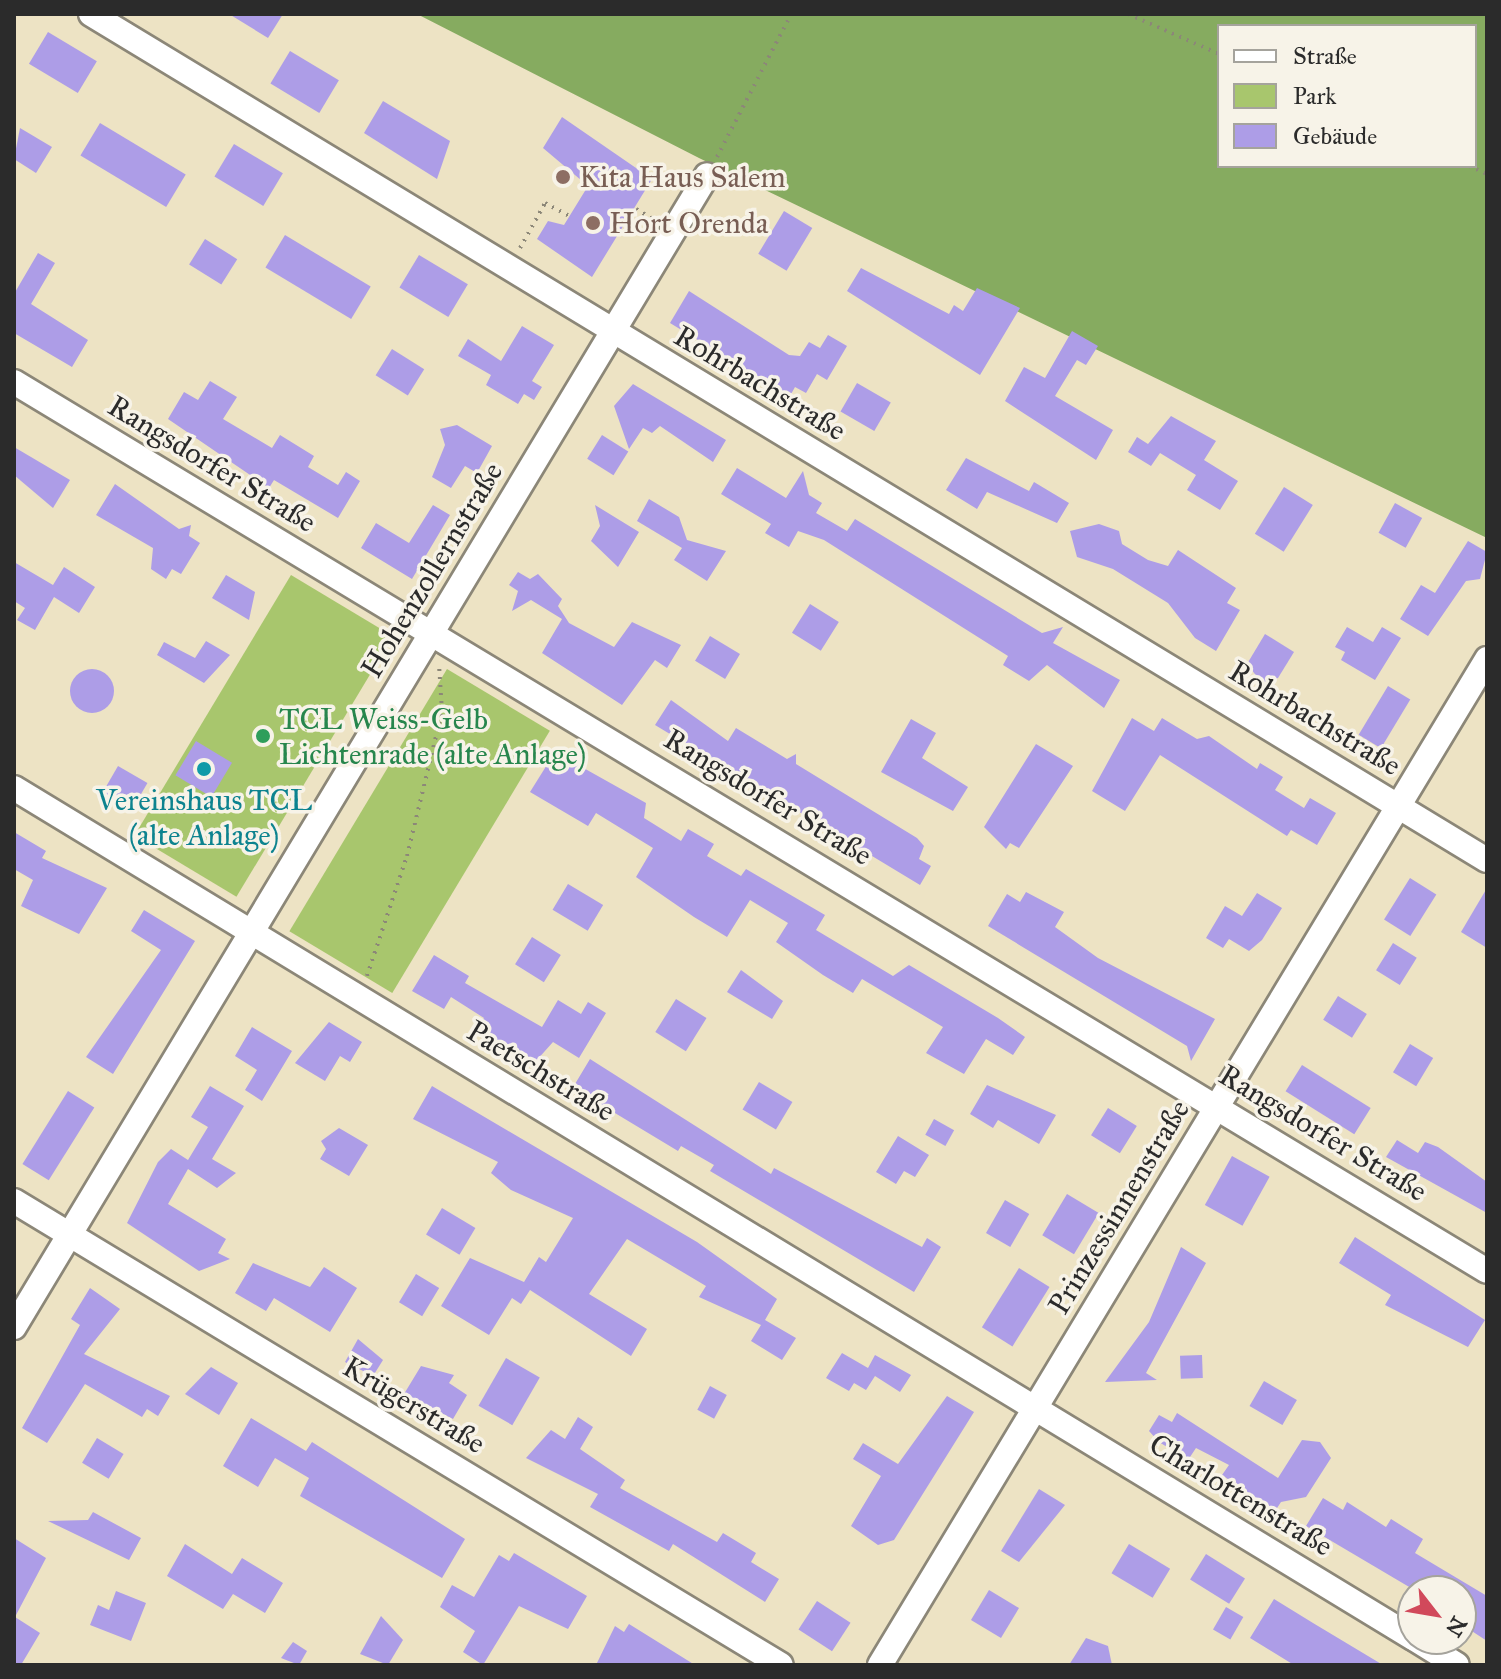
<!DOCTYPE html>
<html>
<head>
<meta charset="utf-8">
<style>
	body { margin:0 }
	#map { position:relative; width:1501px; height:1679px; overflow:hidden; background:#ede3c4; font-family:"IM FELL Great Primer",serif }
	div>[style] { position:absolute }
	[style*='--x'] { left:calc(var(--x)*1px); top:calc(var(--y)*1px); width:calc(var(--w)*1px); rotate:calc(var(--a)*1deg) }
	.green>* { inset:0; background:#a8c66d; transform-origin:0 0 }
	.forest>* { inset:0; background:#86ab60 }
	.building>* { inset:0; background:#ad9de7; transform-origin:0 0 }
	.round { border-radius:50% }
	.path>* { height:4px; margin-top:-2px; transform-origin:0; background:repeating-linear-gradient(90deg,#8c8778 0 2px,transparent 0 8px) }
	.roads { filter:drop-shadow(2px 0 #8c8778) drop-shadow(-2px 0 #8c8778) drop-shadow(0 2px #8c8778) drop-shadow(0 -2px #8c8778) }
	.street>* { height:24px; margin:-12px; padding:0 12px; transform-origin:12px; border-radius:12px; background:#fff }
	.dots>* { width:22px; height:22px; translate:-50% -50%; box-sizing:border-box; border:4px solid #f7f3e8; border-radius:50% }
	span { translate:-50% -50%; white-space:nowrap; text-align:center; line-height:1.15; -webkit-text-stroke:7px #f7f3e8; paint-order:stroke }
	.education-label { font-size:30px; color:#785e54 }
	.left { translate:0 -50%; text-align:left }
	.street-label { font-size:30px; color:#2b2b2b }
	.leisure-label { font-size:30px; color:#27864d }
	.culture-label { font-size:30px; color:#0d838f }
	.frame { position:absolute; inset:0; border:16px solid #2b2b2b; pointer-events:none }
	.legend { position:absolute; left:1217px; top:24px; width:260px; height:144px; box-sizing:border-box; background:#f7f3e8; border:2px solid #a5a39c; margin:0; padding:10px 14px; list-style:none; font-size:24px; color:#2b2b2b }
	.legend li { display:flex; align-items:center; gap:16px; height:40px }
	.legend b { width:40px; border:2px solid #a5a39c }
	.north { position:absolute; left:1397px; top:1575px; width:80px; height:80px; box-sizing:border-box; background:#f7f3e8; border:2px solid #a5a39c; border-radius:50%; rotate:121deg; font-size:22px; font-weight:700; line-height:32px; text-align:center; color:#2b2b2b }
	.north::after { content:''; display:block; margin:auto; width:28px; height:36px; background:#d1495b; clip-path:polygon(50% 0,100% 100%,50% 72%,0 100%) }
</style>
</head>
<body>
<div id="map">
	<div class="green">
		<i style="left:291px;top:575px;width:119px;height:304px;rotate:31deg"></i>
		<i style="left:447px;top:669px;width:120px;height:306px;rotate:31deg"></i>
	</div>
	<div class="forest">
		<i style="clip-path:polygon(evenodd,417px 14px,1487px 14px,1487px 538px,699px 158px,417px 14px,1219px 26px,1475px 26px,1475px 166px,1219px 166px,1219px 26px)"></i>
	</div>
	<div class="building">
		<i style="clip-path:polygon(229px 14px,283px 14px,268px 38px)"></i>
		<i style="left:48px;top:32px;width:57px;height:37px;rotate:31deg"></i>
		<i style="left:290px;top:51px;width:57px;height:38px;rotate:31deg"></i>
		<i style="clip-path:polygon(383px 101px,450px 141px,437px 179px,364px 133px)"></i>
		<i style="clip-path:polygon(562px 117px,652px 179px,592px 277px,537px 239px,548px 221px,564px 225px,588px 186px,543px 148px)"></i>
		<i style="left:100px;top:123px;width:100px;height:38px;rotate:31deg"></i>
		<i style="clip-path:polygon(20px 128px,52px 147px,36px 173px,14px 159px)"></i>
		<i style="left:234px;top:144px;width:57px;height:38px;rotate:31deg"></i>
		<i style="left:784px;top:211px;width:33px;height:50px;rotate:31deg"></i>
		<i style="left:285px;top:235px;width:100px;height:38px;rotate:31deg"></i>
		<i style="left:205px;top:239px;width:38px;height:30px;rotate:32deg"></i>
		<i style="clip-path:polygon(38px 253px,55px 263px,31px 304px,88px 340px,72px 367px,14px 333px,14px 294px)"></i>
		<i style="left:419px;top:255px;width:57px;height:38px;rotate:31deg"></i>
		<i style="clip-path:polygon(861px 268px,949px 314px,954px 305px,963px 311px,977px 288px,1020px 308px,980px 375px,847px 291px)"></i>
		<i style="clip-path:polygon(689px 291px,789px 355px,800px 356px,809px 342px,820px 348px,828px 335px,847px 346px,827px 380px,817px 374px,806px 393px,795px 387px,790px 396px,670px 323px)"></i>
		<i style="clip-path:polygon(522px 326px,554px 345px,532px 381px,542px 387px,534px 400px,524px 394px,518px 404px,486px 385px,491px 375px,458px 356px,468px 339px,501px 361px)"></i>
		<i style="clip-path:polygon(1072px 331px,1098px 346px,1086px 365px,1077px 360px,1055px 396px,1113px 430px,1096px 460px,1005px 401px,1024px 367px,1045px 378px)"></i>
		<i style="left:392px;top:349px;width:38px;height:31px;rotate:32deg"></i>
		<i style="clip-path:polygon(210px 381px,237px 397px,223px 419px,272px 448px,280px 435px,314px 456px,308px 467px,338px 485px,346px 472px,360px 481px,338px 518px,274px 480px,269px 488px,168px 419px,184px 392px,198px 400px)"></i>
		<i style="left:857px;top:383px;width:39px;height:33px;rotate:30deg"></i>
		<i style="clip-path:polygon(633px 384px,726px 440px,713px 462px,660px 426px,652px 433px,643px 428px,629px 449px,614px 406px)"></i>
		<i style="clip-path:polygon(1171px 416px,1216px 441px,1204px 460px,1238px 481px,1220px 510px,1187px 490px,1196px 475px,1160px 453px,1151px 466px,1128px 452px,1137px 437px,1148px 444px)"></i>
		<i style="clip-path:polygon(457px 425px,492px 446px,477px 473px,465px 466px,451px 488px,432px 477px,445px 445px,440px 429px)"></i>
		<i style="left:602px;top:435px;width:31px;height:28px;rotate:32deg"></i>
		<i style="clip-path:polygon(14px 447px,70px 480px,53px 508px,14px 475px)"></i>
		<i style="clip-path:polygon(966px 458px,1029px 491px,1034px 482px,1069px 503px,1057px 523px,987px 492px,977px 509px,946px 490px)"></i>
		<i style="clip-path:polygon(737px 468px,786px 498px,803px 471px,809px 495px,822px 503px,816px 513px,847px 531px,855px 519px,1042px 633px,1063px 627px,1053px 643px,1120px 680px,1104px 708px,1047px 665px,1029px 681px,1003px 665px,1008px 656px,824px 540px,798px 531px,789px 547px,765px 533px,771px 524px,721px 494px)"></i>
		<i style="clip-path:polygon(115px 484px,179px 529px,191px 525px,189px 536px,200px 543px,181px 574px,172px 569px,166px 579px,151px 569px,153px 548px,96px 515px)"></i>
		<i style="left:1284px;top:487px;width:34px;height:55px;rotate:32deg"></i>
		<i style="clip-path:polygon(649px 499px,679px 517px,687px 540px,726px 551px,707px 581px,674px 560px,682px 548px,637px 521px)"></i>
		<i style="left:1395px;top:503px;width:31px;height:34px;rotate:29deg"></i>
		<i style="clip-path:polygon(433px 505px,450px 515px,412px 579px,361px 548px,376px 523px,409px 543px)"></i>
		<i style="clip-path:polygon(595px 505px,639px 532px,618px 567px,591px 541px,600px 526px)"></i>
		<i style="clip-path:polygon(1099px 524px,1119px 531px,1122px 544px,1148px 560px,1168px 566px,1178px 550px,1236px 588px,1227px 603px,1240px 610px,1216px 651px,1195px 638px,1168px 603px,1113px 569px,1077px 557px,1070px 531px)"></i>
		<i style="clip-path:polygon(1468px 541px,1487px 552px,1480px 579px,1466px 581px,1428px 636px,1400px 619px,1421px 585px,1435px 593px)"></i>
		<i style="clip-path:polygon(14px 562px,53px 585px,64px 567px,95px 587px,79px 613px,54px 597px,35px 630px,17px 620px,25px 608px,14px 601px)"></i>
		<i style="clip-path:polygon(518px 572px,530px 579px,538px 574px,562px 599px,558px 606px,569px 623px,614px 647px,632px 622px,681px 645px,667px 668px,655px 660px,622px 705px,542px 653px,562px 619px,531px 600px,512px 611px,518px 591px,509px 585px)"></i>
		<i style="clip-path:polygon(226px 575px,255px 592px,249px 620px,212px 598px)"></i>
		<i style="left:810px;top:604px;width:34px;height:34px;rotate:32deg"></i>
		<i style="clip-path:polygon(1347px 627px,1373px 642px,1382px 627px,1401px 638px,1375px 680px,1341px 660px,1345px 652px,1335px 647px)"></i>
		<i style="clip-path:polygon(1265px 634px,1294px 652px,1278px 678px,1262px 683px,1247px 664px)"></i>
		<i style="left:710px;top:636px;width:35px;height:29px;rotate:31deg"></i>
		<i style="clip-path:polygon(206px 641px,230px 655px,204px 683px,157px 655px,164px 642px,195px 658px)"></i>
		<i class="round" style="left:70px;top:669px;width:44px;height:44px"></i>
		<i style="left:1388px;top:686px;width:26px;height:57px;rotate:31deg"></i>
		<i style="clip-path:polygon(671px 700px,728px 741px,736px 728px,787px 759px,796px 754px,796px 764px,917px 838px,924px 846px,919px 859px,931px 866px,920px 885px,655px 725px)"></i>
		<i style="clip-path:polygon(1132px 718px,1154px 731px,1162px 718px,1197px 739px,1209px 736px,1257px 769px,1260px 763px,1283px 777px,1275px 790px,1304px 808px,1310px 798px,1336px 813px,1317px 845px,1291px 830px,1287px 836px,1160px 755px,1125px 811px,1092px 791px)"></i>
		<i style="clip-path:polygon(911px 719px,936px 733px,922px 758px,968px 787px,953px 811px,881px 772px)"></i>
		<i style="left:196px;top:741px;width:42px;height:40px;rotate:31deg"></i>
		<i style="clip-path:polygon(1036px 744px,1073px 766px,1019px 848px,1010px 843px,1006px 849px,984px 827px)"></i>
		<i style="clip-path:polygon(555px 752px,646px 803px,644px 818px,681px 841px,688px 829px,714px 844px,707px 856px,741px 876px,746px 869px,825px 915px,816px 930px,893px 976px,909px 965px,998px 1018px,1025px 1037px,1013px 1055px,986px 1039px,964px 1074px,926px 1053px,943px 1027px,862px 979px,853px 993px,823px 975px,776px 942px,788px 923px,750px 900px,727px 937px,694px 917px,636px 877px,653px 848px,596px 813px,588px 826px,530px 792px)"></i>
		<i style="left:118px;top:766px;width:34px;height:31px;rotate:30deg"></i>
		<i style="clip-path:polygon(14px 832px,46px 851px,42px 858px,107px 888px,79px 934px,21px 906px,33px 880px,14px 869px)"></i>
		<i style="left:1410px;top:878px;width:31px;height:49px;rotate:32deg"></i>
		<i style="left:568px;top:884px;width:41px;height:30px;rotate:31deg"></i>
		<i style="clip-path:polygon(1487px 888px,1487px 948px,1461px 932px)"></i>
		<i style="clip-path:polygon(1026px 892px,1064px 912px,1055px 927px,1098px 958px,1215px 1019px,1191px 1061px,1187px 1046px,988px 926px,1007px 894px,1020px 902px)"></i>
		<i style="clip-path:polygon(1257px 893px,1282px 908px,1262px 940px,1249px 951px,1229px 939px,1223px 948px,1206px 938px,1225px 906px,1242px 916px)"></i>
		<i style="clip-path:polygon(144px 910px,195px 941px,113px 1074px,86px 1057px,161px 950px,131px 931px)"></i>
		<i style="left:532px;top:937px;width:34px;height:32px;rotate:32deg"></i>
		<i style="left:1393px;top:943px;width:28px;height:32px;rotate:32deg"></i>
		<i style="clip-path:polygon(434px 955px,469px 976px,465px 983px,542px 1027px,558px 1000px,581px 1014px,588px 1002px,606px 1013px,579px 1058px,553px 1042px,536px 1061px,504px 1042px,492px 1045px,478px 1028px,484px 1018px,451px 997px,444px 1009px,412px 991px)"></i>
		<i style="clip-path:polygon(741px 970px,783px 1001px,772px 1019px,727px 992px)"></i>
		<i style="left:1338px;top:996px;width:34px;height:28px;rotate:32deg"></i>
		<i style="left:676px;top:999px;width:36px;height:39px;rotate:32deg"></i>
		<i style="clip-path:polygon(329px 1022px,362px 1042px,350px 1062px,340px 1056px,325px 1081px,295px 1063px)"></i>
		<i style="clip-path:polygon(252px 1027px,292px 1051px,262px 1101px,245px 1090px,257px 1070px,235px 1056px)"></i>
		<i style="left:1410px;top:1044px;width:27px;height:33px;rotate:31deg"></i>
		<i style="clip-path:polygon(590px 1059px,771px 1174px,774px 1168px,922px 1247px,927px 1238px,941px 1247px,914px 1292px,710px 1171px,714px 1165px,681px 1146px,678px 1151px,590px 1098px,575px 1084px)"></i>
		<i style="left:1302px;top:1065px;width:81px;height:31px;rotate:32deg"></i>
		<i style="left:759px;top:1082px;width:39px;height:32px;rotate:31deg"></i>
		<i style="clip-path:polygon(987px 1085px,1056px 1115px,1039px 1144px,998px 1120px,993px 1128px,970px 1114px)"></i>
		<i style="clip-path:polygon(210px 1086px,244px 1106px,212px 1159px,236px 1173px,217px 1188px,188px 1169px,168px 1204px,226px 1239px,218px 1253px,230px 1259px,199px 1271px,127px 1223px,158px 1162px,171px 1149px,188px 1160px,208px 1127px,191px 1117px)"></i>
		<i style="clip-path:polygon(432px 1086px,697px 1242px,777px 1299px,765px 1320px,796px 1338px,782px 1360px,751px 1341px,761px 1325px,699px 1297px,706px 1286px,627px 1239px,589px 1294px,647px 1329px,631px 1356px,530px 1290px,521px 1304px,512px 1298px,489px 1335px,441px 1306px,470px 1258px,524px 1282px,539px 1257px,546px 1262px,573px 1218px,511px 1190px,491px 1173px,498px 1162px,413px 1119px)"></i>
		<i style="left:68px;top:1091px;width:31px;height:86px;rotate:32deg"></i>
		<i style="left:1108px;top:1108px;width:34px;height:32px;rotate:32deg"></i>
		<i style="left:934px;top:1119px;width:23px;height:18px;rotate:29deg"></i>
		<i style="clip-path:polygon(339px 1128px,368px 1145px,349px 1176px,320px 1159px,326px 1149px,321px 1141px)"></i>
		<i style="clip-path:polygon(898px 1136px,929px 1155px,915px 1177px,904px 1171px,896px 1184px,876px 1172px)"></i>
		<i style="clip-path:polygon(1397px 1140px,1418px 1153px,1425px 1142px,1438px 1147px,1487px 1182px,1487px 1213px,1386px 1157px)"></i>
		<i style="left:1232px;top:1156px;width:43px;height:56px;rotate:29deg"></i>
		<i style="left:1067px;top:1194px;width:37px;height:48px;rotate:31deg"></i>
		<i style="left:1005px;top:1200px;width:28px;height:38px;rotate:30deg"></i>
		<i style="left:442px;top:1208px;width:39px;height:31px;rotate:31deg"></i>
		<i style="clip-path:polygon(1355px 1237px,1485px 1320px,1468px 1347px,1385px 1305px,1391px 1295px,1339px 1263px)"></i>
		<i style="clip-path:polygon(1181px 1247px,1206px 1263px,1146px 1373px,1157px 1380px,1105px 1382px,1149px 1322px)"></i>
		<i style="clip-path:polygon(253px 1263px,310px 1287px,324px 1267px,357px 1288px,330px 1332px,274px 1298px,266px 1311px,235px 1293px)"></i>
		<i style="left:1019px;top:1268px;width:36px;height:70px;rotate:32deg"></i>
		<i style="left:416px;top:1274px;width:27px;height:33px;rotate:31deg"></i>
		<i style="clip-path:polygon(90px 1288px,120px 1309px,84px 1354px,170px 1396px,158px 1416px,147px 1409px,142px 1417px,85px 1384px,47px 1443px,22px 1428px,80px 1325px,71px 1319px)"></i>
		<i style="clip-path:polygon(358px 1339px,383px 1360px,373px 1376px,345px 1362px)"></i>
		<i style="clip-path:polygon(842px 1353px,868px 1368px,875px 1355px,911px 1375px,900px 1392px,875px 1376px,866px 1390px,854px 1383px,849px 1391px,826px 1378px)"></i>
		<i style="left:1202px;top:1355px;width:23px;height:22px;rotate:88deg"></i>
		<i style="left:506px;top:1358px;width:39px;height:55px;rotate:30deg"></i>
		<i style="clip-path:polygon(421px 1366px,454px 1375px,449px 1383px,467px 1395px,453px 1419px,404px 1394px)"></i>
		<i style="clip-path:polygon(211px 1367px,238px 1383px,219px 1415px,185px 1394px)"></i>
		<i style="left:1264px;top:1381px;width:38px;height:29px;rotate:30deg"></i>
		<i style="left:710px;top:1386px;width:19px;height:27px;rotate:28deg"></i>
		<i style="clip-path:polygon(947px 1396px,974px 1412px,894px 1540px,878px 1545px,851px 1526px,881px 1476px,853px 1459px,863px 1443px,898px 1464px)"></i>
		<i style="clip-path:polygon(1177px 1413px,1278px 1478px,1302px 1440px,1320px 1442px,1331px 1458px,1306px 1497px,1281px 1502px,1275px 1511px,1222px 1475px,1229px 1465px,1196px 1448px,1188px 1460px,1159px 1442px,1149px 1431px,1159px 1415px,1172px 1422px)"></i>
		<i style="clip-path:polygon(578px 1417px,593px 1427px,580px 1449px,625px 1480px,620px 1488px,717px 1542px,723px 1533px,756px 1553px,751px 1562px,779px 1579px,765px 1602px,673px 1544px,669px 1551px,590px 1507px,598px 1494px,526px 1458px,551px 1430px,565px 1439px)"></i>
		<i style="clip-path:polygon(251px 1418px,306px 1451px,312px 1442px,465px 1539px,442px 1578px,300px 1496px,309px 1478px,275px 1458px,258px 1487px,223px 1466px)"></i>
		<i style="left:97px;top:1438px;width:31px;height:29px;rotate:31deg"></i>
		<i style="clip-path:polygon(1039px 1489px,1065px 1505px,1019px 1562px,1001px 1551px)"></i>
		<i style="clip-path:polygon(1323px 1498px,1343px 1510px,1347px 1502px,1386px 1527px,1391px 1519px,1423px 1539px,1415px 1553px,1487px 1596px,1487px 1641px,1461px 1624px,1461px 1591px,1416px 1591px,1306px 1526px)"></i>
		<i style="clip-path:polygon(93px 1512px,141px 1538px,129px 1560px,48px 1521px,88px 1520px)"></i>
		<i style="clip-path:polygon(14px 1538px,46px 1558px,15px 1617px,40px 1633px,21px 1665px,14px 1665px)"></i>
		<i style="clip-path:polygon(185px 1544px,232px 1574px,242px 1558px,283px 1583px,265px 1613px,233px 1594px,223px 1609px,167px 1576px)"></i>
		<i style="left:1129px;top:1544px;width:48px;height:34px;rotate:31deg"></i>
		<i style="clip-path:polygon(514px 1553px,587px 1596px,568px 1629px,519px 1606px,483px 1665px,463px 1652px,475px 1631px,440px 1607px,452px 1585px,474px 1597px,499px 1555px,509px 1561px)"></i>
		<i style="left:1206px;top:1554px;width:46px;height:30px;rotate:32deg"></i>
		<i style="left:989px;top:1590px;width:35px;height:35px;rotate:31deg"></i>
		<i style="clip-path:polygon(116px 1591px,146px 1603px,131px 1641px,90px 1625px,98px 1605px,109px 1610px)"></i>
		<i style="clip-path:polygon(1274px 1599px,1313px 1623px,1383px 1665px,1294px 1665px,1250px 1638px)"></i>
		<i style="left:817px;top:1601px;width:40px;height:34px;rotate:33deg"></i>
		<i style="left:1226px;top:1607px;width:20px;height:26px;rotate:30deg"></i>
		<i style="clip-path:polygon(381px 1616px,403px 1640px,388px 1665px,360px 1654px)"></i>
		<i style="clip-path:polygon(629px 1624px,695px 1665px,596px 1665px,615px 1626px,624px 1632px)"></i>
		<i style="clip-path:polygon(1086px 1638px,1108px 1646px,1112px 1665px,1069px 1665px)"></i>
		<i style="clip-path:polygon(293px 1642px,307px 1651px,299px 1665px,281px 1658px)"></i>
	</div>
	<div class="path">
		<i style="--x:1128;--y:14;--w:99;--a:23.7"></i>
		<i style="--x:717;--y:157;--w:161;--a:-62.6"></i>
		<i style="--x:1469;--y:166;--w:20;--a:24"></i>
		<i style="--x:636;--y:209;--w:21;--a:31"></i>
		<i style="--x:520;--y:248;--w:51;--a:-60.9"></i>
		<i style="--x:545;--y:203;--w:27;--a:28"></i>
		<i style="--x:367;--y:976;--w:126;--a:-71.6"></i>
		<i style="--x:407;--y:856;--w:149;--a:-76.4"></i>
		<i style="--x:442;--y:711;--w:47;--a:-93.7"></i>
	</div>
	<div class="roads">
		<div class="street">
			<i style="--x:91;--y:14;--w:1632;--a:31.22"></i>
			<i style="--x:14;--y:382;--w:1720;--a:31.11"></i>
			<i style="--x:14;--y:788;--w:1637;--a:31.28"></i>
			<i style="--x:14;--y:1201;--w:896;--a:31.17"></i>
			<i style="--x:14;--y:1327;--w:1344;--a:-58.97"></i>
			<i style="--x:1415;--y:1639;--w:49;--a:31.8"></i>
			<i style="--x:880;--y:1665;--w:1175;--a:-58.89"></i>
		</div>
	</div>
	<div class="dots">
		<i style="left:563px;top:177px;background:#8d6e63"></i>
		<i style="left:593px;top:223px;background:#8d6e63"></i>
		<i style="left:263px;top:736px;background:#2e9e5b"></i>
		<i style="left:204px;top:769px;background:#0f9aa8"></i>
	</div>
	<div class="education-label">
		<span class="left" style="left:579px;top:177px">Kita Haus Salem</span>
		<span class="left" style="left:609px;top:223px">Hort Orenda</span>
	</div>
	<div class="street-label">
		<span style="left:760px;top:383px;rotate:31deg">Rohrbachstraße</span>
		<span style="left:212px;top:464px;rotate:31deg">Rangsdorfer Straße</span>
		<span style="left:432px;top:570px;rotate:-59deg">Hohenzollernstraße</span>
		<span style="left:1315px;top:718px;rotate:31deg">Rohrbachstraße</span>
		<span style="left:768px;top:797px;rotate:31deg">Rangsdorfer Straße</span>
		<span style="left:541px;top:1071px;rotate:31deg">Paetschstraße</span>
		<span style="left:1323px;top:1133px;rotate:31deg">Rangsdorfer Straße</span>
		<span style="left:1119px;top:1207px;rotate:-59deg">Prinzessinnenstraße</span>
		<span style="left:414px;top:1405px;rotate:31deg">Krügerstraße</span>
		<span style="left:1241px;top:1495px;rotate:31deg">Charlottenstraße</span>
	</div>
	<div class="leisure-label">
		<span class="left" style="left:279px;top:736px">TCL Weiss-Gelb<br>Lichtenrade (alte Anlage)</span>
	</div>
	<div class="culture-label">
		<span style="left:204px;top:817px">Vereinshaus TCL<br>(alte Anlage)</span>
	</div>
	<div class="frame"></div>
	<ul class="legend">
	<li><b style="height:10px;background:#fff"></b>Straße</li>
	<li><b style="height:22px;background:#a8c66d"></b>Park</li>
	<li><b style="height:22px;background:#ad9de7"></b>Gebäude</li>
	</ul>
	<div class="north">N</div>
</div>
</body>
</html>
